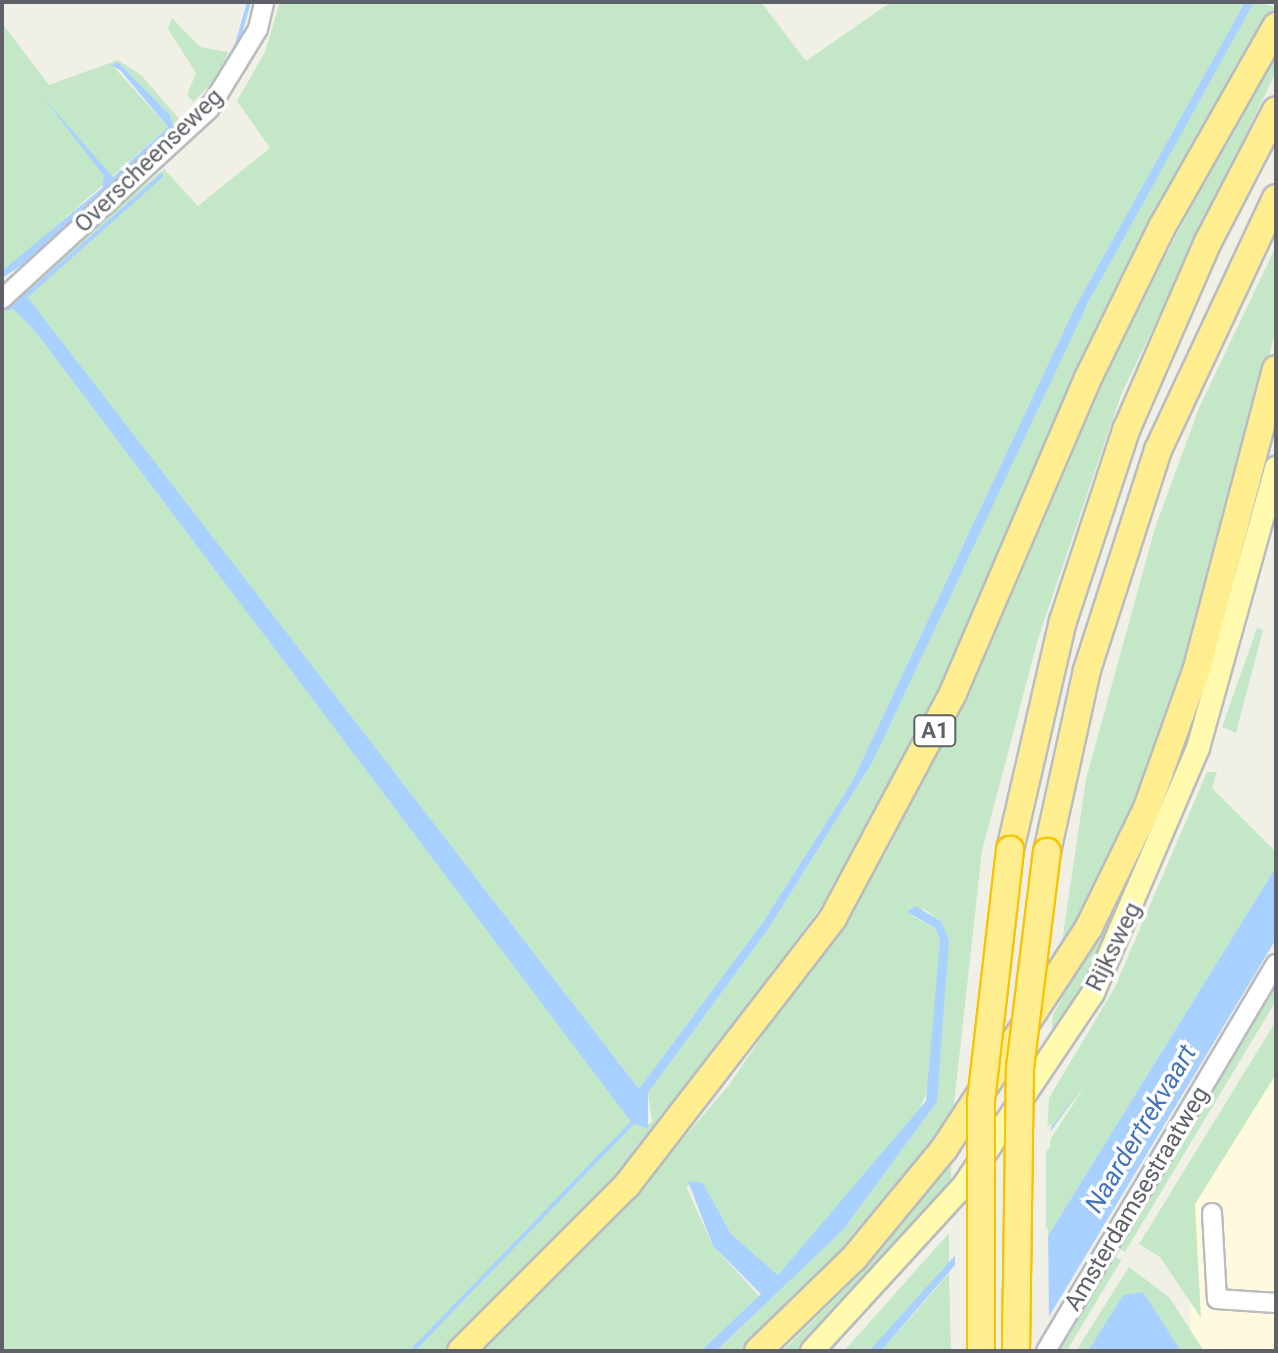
<!DOCTYPE html>
<html>
<head>
<meta charset="utf-8">
<style>
	body { margin:0 }
	#map { position:relative; width:1278px; height:1353px; overflow:hidden; background:#f1f0e7; font-family:Roboto,sans-serif }
	div>[style] { position:absolute }
	[style*='--x'] { left:calc(var(--x)*1px); top:calc(var(--y)*1px); width:calc(var(--w)*1px); rotate:calc(var(--a)*1deg) }
	.commercial>* { inset:0; background:#fffade }
	.green>* { inset:0; background:#c4e8c7; transform-origin:0 0 }
	.water>* { inset:0; background:#a9d1ff }
	.pier>* { inset:0; background:#f1f0e7 }
	.stream>* { height:4px; margin:-2px; padding:0 2px; transform-origin:2px; border-radius:2px; background:#a9d1ff }
	.roads { filter:drop-shadow(2px 0 #b9bcc1) drop-shadow(-2px 0 #b9bcc1) drop-shadow(0 2px #b9bcc1) drop-shadow(0 -2px #b9bcc1) }
	.minor>* { height:18px; margin:-9px; padding:0 9px; transform-origin:9px; border-radius:9px; background:#fff }
	.major>* { height:22px; margin:-11px; padding:0 11px; transform-origin:11px; border-radius:11px; background:#fffaae }
	.highway>* { height:26px; margin:-13px; padding:0 13px; transform-origin:13px; border-radius:13px; background:#ffee90 }
	.bridges { filter:drop-shadow(2px 0 #f8c300) drop-shadow(-2px 0 #f8c300) drop-shadow(0 2px #f8c300) drop-shadow(0 -2px #f8c300) }
	.highway-bridge>* { height:26px; margin:-13px; padding:0 13px; transform-origin:13px; border-radius:13px; background:#ffee90 }
	span { translate:-50% -50%; white-space:nowrap; text-align:center; line-height:1.15; -webkit-text-stroke:7px #fff; paint-order:stroke }
	.shield-label span { padding:2px 6px; background:#fff; border:2px solid; border-radius:6px; -webkit-text-stroke-width:0 }
	.shield-label { font-size:22px; color:#5e6268; font-weight:700 }
	.street-label { font-size:24px; color:#5e6268 }
	.water-label { font-size:26px; color:#4474be; font-style:italic }
	.frame { position:absolute; inset:0; border:4px solid #5e6268; pointer-events:none }
</style>
</head>
<body>
<div id="map">
	<div class="commercial">
		<i style="clip-path:polygon(1276px 1062px,1276px 1351px,1191px 1351px,1188px 1209px)"></i>
	</div>
	<div class="green">
		<i style="clip-path:polygon(280px 2px,761px 2px,806px 61px,891px 2px,1245px 2px,1074px 309px,852px 782px,763px 922px,639px 1089px,26px 296px,4px 311px,13px 309px,35px 331px,632px 1122px,644px 1127px,652px 1122px,648px 1093px,769px 928px,873px 761px,1065px 348px,1188px 112px,1254px 2px,1276px 7px,1211px 115px,924px 726px,838px 884px,618px 1178px,445px 1351px,2px 1351px,2px 304px,164px 169px,198px 206px,270px 148px,237px 101px,265px 52px)"></i>
		<i style="clip-path:polygon(172px 18px,200px 47px,228px 52px,221px 74px,193px 102px,187px 95px,196px 73px,168px 29px)"></i>
		<i style="clip-path:polygon(2px 23px,49px 85px,118px 60px,141px 75px,180px 120px,173px 127px,170px 115px,118px 62px,112px 65px,168px 127px,2px 274px)"></i>
		<i style="clip-path:polygon(1276px 47px,1276px 72px,1121px 395px,1038px 639px,982px 851px,952px 1122px,846px 1251px,747px 1351px,716px 1351px,843px 1230px,937px 1102px,941px 921px,924px 909px,912px 916px,935px 928px,940px 940px,932px 1080px,918px 1113px,872px 1171px,778px 1275px,731px 1234px,703px 1183px,686px 1186px,713px 1246px,760px 1297px,701px 1351px,482px 1351px,620px 1212px,729px 1085px,886px 853px,980px 663px,1102px 376px)"></i>
		<i style="clip-path:polygon(1276px 246px,1276px 329px,1196px 639px,1152px 769px,1059px 962px,1086px 779px,1155px 528px,1199px 408px)"></i>
		<i style="clip-path:polygon(1257px 628px,1263px 630px,1236px 733px,1222px 727px)"></i>
		<i style="clip-path:polygon(1207px 772px,1217px 772px,1212px 788px,1276px 852px,1276px 867px,1046px 1239px,1046px 1146px,1085px 1086px,1047px 1136px,1049px 1098px,1115px 987px)"></i>
		<i style="clip-path:polygon(1156px 826px,1115px 927px,1050px 1048px,1053px 1015px)"></i>
		<i style="clip-path:polygon(1276px 976px,1276px 1001px,1125px 1252px,1116px 1246px)"></i>
		<i style="clip-path:polygon(1276px 1021px,1276px 1074px,1195px 1204px,1201px 1318px,1160px 1257px,1139px 1244px)"></i>
		<i style="clip-path:polygon(951px 1164px,951px 1187px,803px 1351px,782px 1351px,852px 1282px)"></i>
		<i style="clip-path:polygon(949px 1233px,949px 1265px,916px 1306px,869px 1351px,844px 1351px)"></i>
		<i style="left:1111px;top:1254px;width:12px;height:113px;rotate:31deg"></i>
		<i style="clip-path:polygon(1129px 1267px,1169px 1297px,1204px 1351px,1181px 1351px,1123px 1295px,1088px 1351px,1076px 1351px)"></i>
		<i style="clip-path:polygon(949px 1273px,951px 1351px,881px 1351px,920px 1307px)"></i>
	</div>
	<div class="water">
		<i style="clip-path:polygon(1245px 2px,1254px 2px,1087px 305px,873px 761px,769px 928px,648px 1093px,648px 1129px,632px 1123px,35px 331px,13px 309px,4px 312px,25px 294px,639px 1089px,763px 922px,852px 782px,1074px 309px)"></i>
		<i style="clip-path:polygon(118px 62px,170px 115px,173px 127px,27px 262px,2px 278px,2px 271px,102px 188px,104px 176px,43px 97px,113px 177px,168px 127px,120px 70px,111px 65px,96px 72px)"></i>
		<i style="clip-path:polygon(1276px 867px,1276px 939px,1047px 1320px,1046px 1239px)"></i>
		<i style="clip-path:polygon(915px 906px,941px 921px,949px 940px,937px 1102px,843px 1230px,716px 1351px,701px 1351px,761px 1294px,713px 1246px,688px 1181px,703px 1183px,731px 1234px,778px 1275px,926px 1101px,940px 940px,935px 928px,907px 912px)"></i>
		<i style="clip-path:polygon(1082px 1084px,987px 1228px,881px 1351px,869px 1351px,987px 1220px)"></i>
		<i style="clip-path:polygon(1143px 1292px,1181px 1351px,1088px 1351px,1123px 1295px)"></i>
	</div>
	<div class="pier">
		<i style="clip-path:polygon(1051px 1123px,1050px 1147px,955px 1272px,955px 1252px)"></i>
		<i style="clip-path:polygon(1048px 1227px,1049px 1323px,1033px 1351px,978px 1351px)"></i>
	</div>
	<div class="stream">
		<i style="--x:236;--y:48;--w:48;--a:-74.2"></i>
		<i style="--x:197;--y:106;--w:26;--a:-51"></i>
		<i style="--x:26;--y:296;--w:181;--a:-41.6"></i>
		<i style="--x:412;--y:1351;--w:317;--a:-46"></i>
	</div>
	<div class="roads">
		<div class="minor">
			<i style="--x:2;--y:299;--w:281;--a:-42.5"></i>
			<i style="--x:209;--y:109;--w:94;--a:-58.5"></i>
			<i style="--x:258;--y:29;--w:28;--a:-77"></i>
			<i style="--x:1212;--y:1213;--w:86;--a:86.7"></i>
			<i style="--x:1217;--y:1299;--w:59;--a:3.9"></i>
			<i style="--x:1046;--y:1351;--w:450;--a:-59.3"></i>
		</div>
		<div class="major">
			<i style="--x:812;--y:1351;--w:225;--a:-47.5"></i>
			<i style="--x:964;--y:1185;--w:231;--a:-56.1"></i>
			<i style="--x:1093;--y:993;--w:267;--a:-66.8"></i>
			<i style="--x:1198;--y:748;--w:291;--a:-74.4"></i>
		</div>
		<div class="highway">
			<i style="--x:1010;--y:850;--w:235;--a:-77"></i>
			<i style="--x:1063;--y:621;--w:203;--a:-71.7"></i>
			<i style="--x:1127;--y:428;--w:203;--a:-66.5"></i>
			<i style="--x:1208;--y:242;--w:148;--a:-62.7"></i>
			<i style="--x:1047;--y:852;--w:186;--a:-77.6"></i>
			<i style="--x:1087;--y:670;--w:231;--a:-72.1"></i>
			<i style="--x:1158;--y:450;--w:278;--a:-64.9"></i>
			<i style="--x:461;--y:1351;--w:235;--a:-45"></i>
			<i style="--x:627;--y:1185;--w:337;--a:-52.3"></i>
			<i style="--x:833;--y:918;--w:255;--a:-61.9"></i>
			<i style="--x:953;--y:693;--w:343;--a:-66.8"></i>
			<i style="--x:1088;--y:378;--w:168;--a:-63.9"></i>
			<i style="--x:1162;--y:227;--w:231;--a:-60.4"></i>
			<i style="--x:758;--y:1351;--w:134;--a:-44.1"></i>
			<i style="--x:854;--y:1258;--w:141;--a:-50.5"></i>
			<i style="--x:944;--y:1149;--w:265;--a:-56.8"></i>
			<i style="--x:1089;--y:927;--w:132;--a:-64"></i>
			<i style="--x:1147;--y:808;--w:149;--a:-70.3"></i>
			<i style="--x:1197;--y:668;--w:309;--a:-75.2"></i>
		</div>
	</div>
	<div class="bridges">
		<div class="highway-bridge">
			<i style="--x:981;--y:1351;--w:250;--a:-90"></i>
			<i style="--x:981;--y:1101;--w:253;--a:-83.4"></i>
			<i style="--x:1016;--y:1351;--w:283;--a:-89.2"></i>
			<i style="--x:1020;--y:1068;--w:218;--a:-82.9"></i>
		</div>
	</div>
	<div class="shield-label">
		<span style="left:935px;top:731px">A1</span>
	</div>
	<div class="street-label">
		<span style="left:149px;top:161px;rotate:-44deg">Overscheenseweg</span>
		<span style="left:1114px;top:947px;rotate:-64deg">Rijksweg</span>
		<span style="left:1137px;top:1199px;rotate:-59deg">Amsterdamsestraatweg</span>
	</div>
	<div class="water-label">
		<span style="left:1141px;top:1129px;rotate:-59deg">Naardertrekvaart</span>
	</div>
	<div class="frame"></div>
</div>
</body>
</html>
